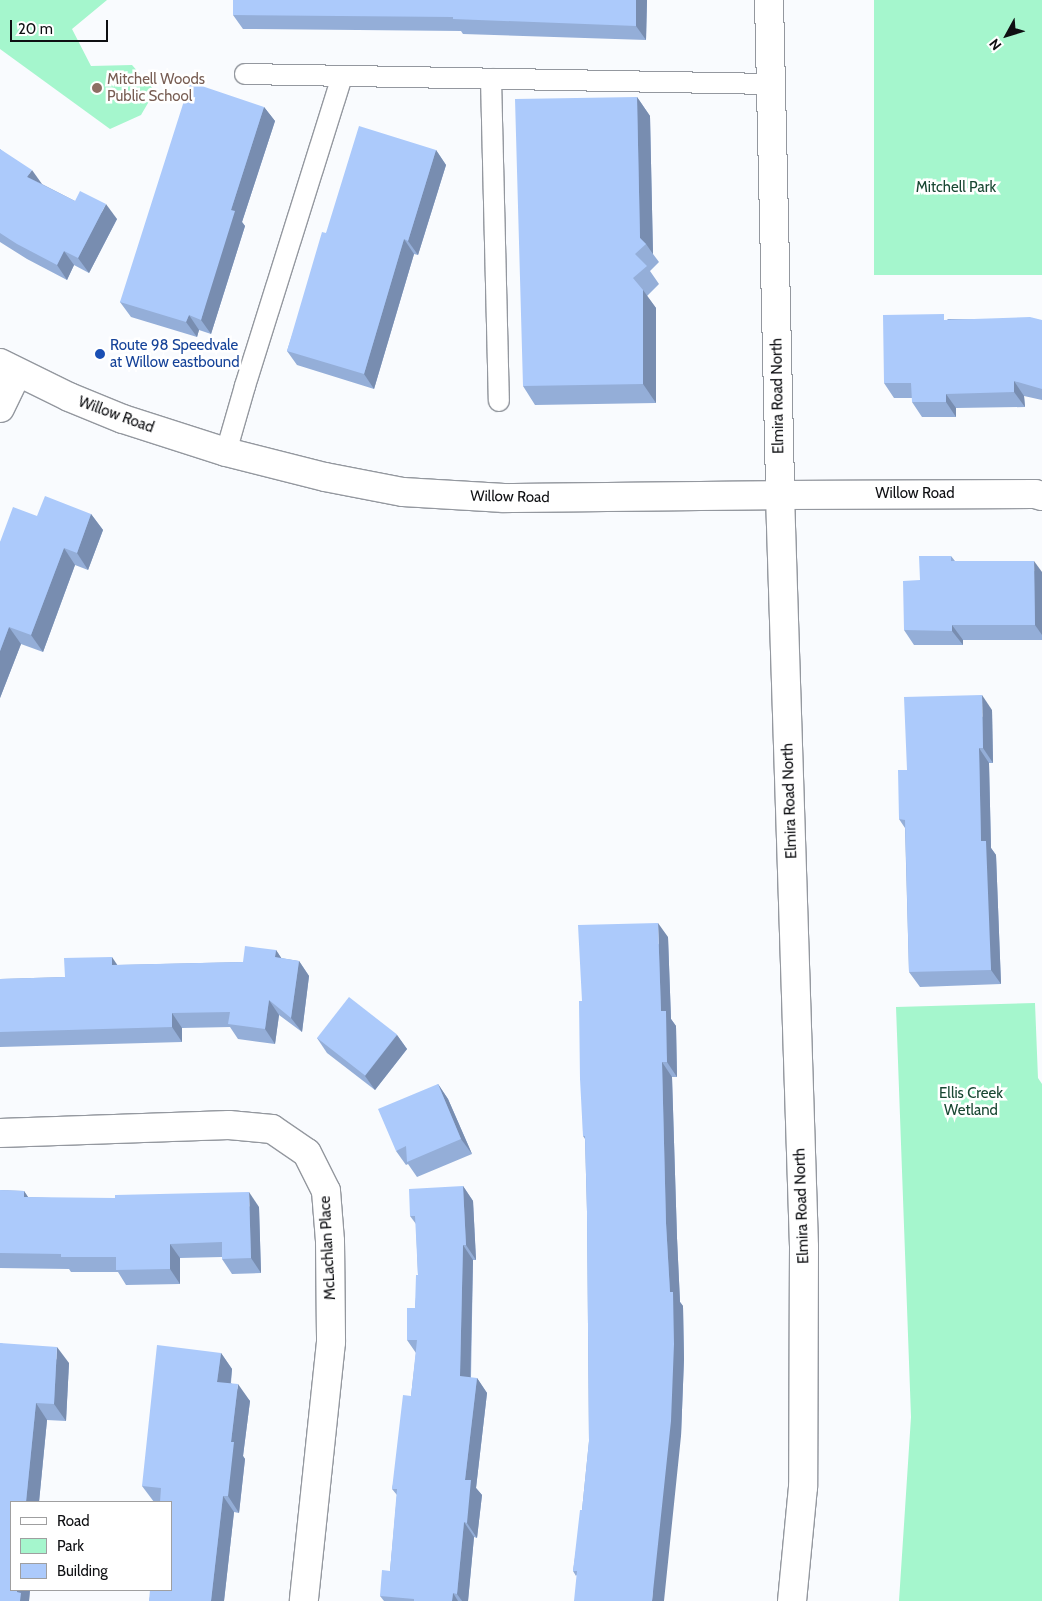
<!DOCTYPE html>
<html>
<head>
<meta charset="utf-8">
<style>
	body { margin:0 }
	#map { position:relative; width:1042px; height:1601px; overflow:hidden; background:#f9fbfe; font-family:Cabin,sans-serif }
	div>[style] { position:absolute }
	[style*='--x'] { left:calc(var(--x)*1px); top:calc(var(--y)*1px); width:calc(var(--w)*1px); rotate:calc(var(--a)*1deg) }
	.green>* { inset:0; background:#a5f6cd; transform-origin:0 0 }
	.roads { filter:drop-shadow(1px 0 #94989f) drop-shadow(-1px 0 #94989f) drop-shadow(0 1px #94989f) drop-shadow(0 -1px #94989f) }
	.service>* { height:20px; margin:-10px; padding:0 10px; transform-origin:10px; border-radius:10px; background:#fff }
	.minor>* { height:28px; margin:-14px; padding:0 14px; transform-origin:14px; border-radius:14px; background:#fff }
	.tertiary>* { height:28px; margin:-14px; padding:0 14px; transform-origin:14px; border-radius:14px; background:#fff }
	.secondary>* { height:28px; margin:-14px; padding:0 14px; transform-origin:14px; border-radius:14px; background:#fff }
	.wall>* { inset:0; background:#94aed8 }
	.shaded-wall>* { inset:0; background:#788db0 }
	.building>* { inset:0; background:#accafb; transform-origin:0 0 }
	.dots>* { width:14px; height:14px; translate:-50% -50%; box-sizing:border-box; border:2px solid #fff; border-radius:50% }
	span { translate:-50% -50%; white-space:nowrap; text-align:center; line-height:1.15; -webkit-text-stroke:5px #fff; paint-order:stroke }
	.education-label { font-size:15px; color:#785e54 }
	.left { translate:0 -50%; text-align:left }
	.park-label { font-size:15px; color:#184732 }
	.transit-label { font-size:15px; color:#164399 }
	.street-label { font-size:15px; color:#0e0f12 }
	.legend { position:absolute; left:10px; top:1501px; width:162px; height:90px; box-sizing:border-box; background:#fff; border:1px solid #9f9fa0; margin:0; padding:6px 9px; list-style:none; font-size:15px; color:#0e0f12 }
	.legend li { display:flex; align-items:center; gap:10px; height:25px }
	.legend b { width:25px; border:1px solid #9f9fa0 }
	.north { position:absolute; left:982px; top:10px; width:50px; height:50px; -webkit-text-stroke:4px #fff; paint-order:stroke; rotate:231deg; font-size:14px; font-weight:700; line-height:20px; text-align:center; color:#0e0f12 }
	.north::after { content:''; display:block; margin:auto; width:18px; height:22px; background:#0e0f12; clip-path:polygon(50% 0,100% 100%,50% 72%,0 100%) }
	.scale { position:absolute; left:10px; top:20px; width:98px; height:22px; box-sizing:border-box; border:2px solid #0e0f12; border-top:0; padding-left:6px; font-size:15px; line-height:18px; white-space:nowrap; color:#0e0f12; -webkit-text-stroke:4px #fff; paint-order:stroke }
</style>
</head>
<body>
<div id="map">
	<div class="green">
		<i style="clip-path:polygon(0 0,107px 0,72px 29px,91px 66px,132px 65px,155px 91px,141px 115px,110px 129px,0 49px)"></i>
		<i style="left:874px;top:0;width:168px;height:275px"></i>
		<i style="clip-path:polygon(1035px 1003px,1038px 1078px,1042px 1084px,1042px 1601px,899px 1601px,911px 1417px,896px 1007px)"></i>
	</div>
	<div class="roads">
		<div class="service">
			<i style="--x:245;--y:74;--w:525;--a:1.09"></i>
			<i style="--x:491;--y:79;--w:322;--a:88.6"></i>
			<i style="--x:226;--y:452;--w:69;--a:-73.9"></i>
			<i style="--x:245;--y:386;--w:324;--a:-72.6"></i>
		</div>
		<div class="minor">
			<i style="--x:0;--y:408;--w:39;--a:-64"></i>
			<i style="--x:780;--y:495;--w:255;--a:-0.2"></i>
			<i style="--x:1035;--y:494;--w:7;--a:16"></i>
			<i style="--x:0;--y:1133;--w:229;--a:-2"></i>
			<i style="--x:229;--y:1125;--w:43;--a:5.3"></i>
			<i style="--x:272;--y:1129;--w:42;--a:34.4"></i>
			<i style="--x:307;--y:1153;--w:42;--a:63.4"></i>
			<i style="--x:326;--y:1191;--w:50;--a:85.4"></i>
			<i style="--x:330;--y:1241;--w:101;--a:89.4"></i>
			<i style="--x:331;--y:1342;--w:260;--a:96"></i>
		</div>
		<div class="tertiary">
			<i style="--x:0;--y:363;--w:77;--a:26.2"></i>
			<i style="--x:69;--y:397;--w:58;--a:22.2"></i>
			<i style="--x:123;--y:419;--w:108;--a:17.8"></i>
			<i style="--x:226;--y:452;--w:102;--a:14.2"></i>
			<i style="--x:325;--y:477;--w:79;--a:10.9"></i>
			<i style="--x:403;--y:492;--w:101;--a:3.4"></i>
			<i style="--x:504;--y:498;--w:276;--a:-0.6"></i>
		</div>
		<div class="secondary">
			<i style="--x:769;--y:0;--w:495;--a:88.7"></i>
			<i style="--x:780;--y:495;--w:752;--a:88.17"></i>
			<i style="--x:804;--y:1247;--w:240;--a:90.2"></i>
			<i style="--x:803;--y:1487;--w:115;--a:95.5"></i>
		</div>
	</div>
	<div class="wall">
		<i style="clip-path:polygon(647px 0,646px 40px,463px 34px,461px 31px,243px 29px,233px 15px)"></i>
		<i style="clip-path:polygon(637px 97px,650px 116px,653px 254px,659px 262px,650px 271px,659px 284px,647px 296px,656px 308px,656px 403px,535px 405px,523px 386px)"></i>
		<i style="clip-path:polygon(264px 107px,275px 121px,242px 222px,245px 226px,211px 334px,199px 330px,197px 337px,131px 317px,120px 302px)"></i>
		<i style="clip-path:polygon(0 149px,42px 184px,75px 201px,117px 219px,89px 273px,74px 265px,67px 280px,27px 259px,0 242px)"></i>
		<i style="clip-path:polygon(436px 150px,446px 165px,418px 255px,414px 254px,374px 389px,297px 365px,287px 351px,326px 233px)"></i>
		<i style="clip-path:polygon(948px 319px,1042px 320px,1042px 400px,1024px 396px,1025px 407px,956px 408px,956px 417px,922px 417px,912px 402px,912px 398px,894px 398px,884px 383px)"></i>
		<i style="clip-path:polygon(91px 514px,103px 530px,88px 570px,75px 565px,43px 652px,21px 644px,0 698px,0 542px,37px 516px)"></i>
		<i style="clip-path:polygon(951px 556px,955px 561px,1042px 572px,1042px 640px,963px 640px,963px 645px,914px 645px,904px 630px,920px 580px)"></i>
		<i style="clip-path:polygon(992px 710px,993px 763px,989px 763px,991px 848px,996px 855px,1001px 984px,920px 987px,909px 972px,905px 828px,899px 819px,907px 770px)"></i>
		<i style="clip-path:polygon(668px 937px,671px 1019px,676px 1026px,677px 1077px,672px 1077px,677px 1238px,680px 1302px,683px 1306px,684px 1359px,681px 1436px,576px 1576px,573px 1571px,582px 1510px,589px 1441px,587px 1212px,585px 1139px,583px 1136px,582px 1001px)"></i>
		<i style="clip-path:polygon(276px 950px,281px 958px,299px 961px,309px 976px,302px 1032px,279px 1015px,275px 1044px,238px 1039px,230px 1027px,182px 1028px,182px 1042px,0 1047px,0 979px,65px 977px,118px 965px,243px 962px)"></i>
		<i style="clip-path:polygon(397px 1035px,407px 1049px,375px 1090px,327px 1053px,317px 1038px)"></i>
		<i style="clip-path:polygon(438px 1084px,448px 1099px,472px 1154px,417px 1177px,408px 1164px,406px 1165px,396px 1151px)"></i>
		<i style="clip-path:polygon(463px 1186px,473px 1201px,476px 1260px,473px 1260px,471px 1378px,477px 1378px,487px 1393px,476px 1488px,482px 1495px,477px 1538px,474px 1537px,468px 1601px,384px 1601px,380px 1596px,390px 1571px,397px 1495px,392px 1489px,411px 1396px,416px 1353px,407px 1340px,415px 1308px,418px 1275px,416px 1224px,410px 1216px)"></i>
		<i style="clip-path:polygon(0 1190px,24px 1191px,28px 1197px,259px 1207px,261px 1273px,232px 1274px,222px 1259px,222px 1257px,180px 1258px,180px 1284px,126px 1285px,118px 1272px,71px 1272px,69px 1269px,0 1268px)"></i>
		<i style="clip-path:polygon(0 1343px,69px 1363px,66px 1421px,47px 1420px,39px 1502px,11px 1502px,11px 1590px,30px 1590px,29px 1601px,0 1601px)"></i>
		<i style="clip-path:polygon(221px 1353px,232px 1369px,231px 1383px,250px 1401px,243px 1456px,245px 1459px,239px 1513px,234px 1512px,224px 1601px,149px 1601px,171px 1502px,154px 1502px,142px 1486px)"></i>
	</div>
	<div class="shaded-wall">
		<i style="clip-path:polygon(636px 0,647px 0,646px 40px,636px 26px)"></i>
		<i style="clip-path:polygon(637px 97px,650px 116px,653px 254px,646px 244px,640px 238px)"></i>
		<i style="clip-path:polygon(264px 107px,275px 121px,242px 222px,245px 226px,211px 334px,201px 320px,231px 210px)"></i>
		<i style="clip-path:polygon(436px 150px,446px 165px,418px 255px,408px 241px)"></i>
		<i style="clip-path:polygon(32px 170px,42px 184px,27px 177px)"></i>
		<i style="clip-path:polygon(106px 204px,117px 219px,89px 273px,78px 258px)"></i>
		<i style="clip-path:polygon(404px 239px,414px 254px,374px 389px,364px 374px)"></i>
		<i style="clip-path:polygon(64px 251px,74px 265px,67px 280px,57px 265px)"></i>
		<i style="clip-path:polygon(643px 290px,656px 308px,656px 403px,643px 384px)"></i>
		<i style="clip-path:polygon(189px 315px,199px 330px,197px 337px,186px 322px)"></i>
		<i style="clip-path:polygon(1014px 381px,1024px 396px,1025px 407px,1014px 392px)"></i>
		<i style="clip-path:polygon(946px 394px,956px 408px,956px 417px,946px 402px)"></i>
		<i style="clip-path:polygon(91px 514px,103px 530px,88px 570px,77px 553px)"></i>
		<i style="clip-path:polygon(64px 548px,75px 565px,43px 652px,31px 635px)"></i>
		<i style="clip-path:polygon(1034px 561px,1042px 572px,1042px 635px,1035px 625px)"></i>
		<i style="clip-path:polygon(952px 625px,963px 640px,963px 645px,952px 631px)"></i>
		<i style="clip-path:polygon(9px 627px,21px 644px,0 698px,0 651px)"></i>
		<i style="clip-path:polygon(982px 695px,992px 710px,993px 763px,983px 748px)"></i>
		<i style="clip-path:polygon(979px 748px,989px 763px,991px 848px,996px 855px,1001px 984px,991px 970px,981px 841px)"></i>
		<i style="clip-path:polygon(658px 923px,668px 937px,671px 1019px,676px 1026px,677px 1077px,667px 1062px,661px 1011px)"></i>
		<i style="clip-path:polygon(276px 950px,286px 965px,275px 957px)"></i>
		<i style="clip-path:polygon(112px 957px,122px 972px,112px 965px)"></i>
		<i style="clip-path:polygon(299px 961px,309px 976px,302px 1032px,291px 1018px)"></i>
		<i style="clip-path:polygon(269px 1000px,279px 1015px,275px 1044px,265px 1029px)"></i>
		<i style="clip-path:polygon(172px 1013px,182px 1028px,182px 1042px,172px 1027px)"></i>
		<i style="clip-path:polygon(397px 1035px,407px 1049px,375px 1090px,365px 1076px)"></i>
		<i style="clip-path:polygon(662px 1062px,672px 1077px,677px 1238px,680px 1302px,683px 1306px,684px 1359px,681px 1436px,664px 1601px,652px 1601px,670px 1292px,666px 1223px)"></i>
		<i style="clip-path:polygon(438px 1084px,448px 1099px,472px 1154px,461px 1139px)"></i>
		<i style="clip-path:polygon(463px 1186px,473px 1201px,476px 1260px,466px 1245px)"></i>
		<i style="clip-path:polygon(24px 1191px,34px 1206px,24px 1197px)"></i>
		<i style="clip-path:polygon(249px 1192px,259px 1207px,261px 1273px,251px 1258px)"></i>
		<i style="clip-path:polygon(170px 1244px,180px 1258px,180px 1284px,170px 1269px)"></i>
		<i style="clip-path:polygon(463px 1245px,473px 1260px,470px 1391px,460px 1376px)"></i>
		<i style="clip-path:polygon(57px 1347px,69px 1363px,66px 1421px,54px 1404px)"></i>
		<i style="clip-path:polygon(221px 1353px,232px 1369px,229px 1398px,217px 1382px)"></i>
		<i style="clip-path:polygon(477px 1378px,487px 1393px,476px 1488px,482px 1495px,477px 1538px,467px 1523px,465px 1480px)"></i>
		<i style="clip-path:polygon(238px 1384px,250px 1401px,243px 1456px,245px 1459px,239px 1513px,228px 1496px,231px 1442px)"></i>
		<i style="clip-path:polygon(36px 1403px,47px 1420px,39px 1502px,26px 1502px)"></i>
		<i style="clip-path:polygon(223px 1496px,234px 1512px,224px 1601px,211px 1601px)"></i>
		<i style="clip-path:polygon(464px 1522px,474px 1537px,468px 1601px,462px 1601px,457px 1594px)"></i>
		<i style="clip-path:polygon(17px 1590px,30px 1590px,29px 1601px,20px 1601px,17px 1592px)"></i>
		<i style="clip-path:polygon(453px 1593px,458px 1601px,452px 1601px)"></i>
	</div>
	<div class="building">
		<i style="clip-path:polygon(233px 0,636px 0,636px 26px,453px 19px,453px 17px,233px 15px)"></i>
		<i style="clip-path:polygon(190px 82px,264px 107px,231px 210px,235px 211px,201px 320px,189px 315px,186px 322px,120px 302px)"></i>
		<i style="clip-path:polygon(637px 97px,640px 238px,646px 244px,635px 254px,647px 266px,633px 278px,643px 290px,643px 384px,523px 386px,515px 99px)"></i>
		<i style="clip-path:polygon(359px 126px,436px 150px,408px 241px,404px 239px,364px 374px,287px 351px,322px 232px,326px 233px)"></i>
		<i style="clip-path:polygon(0 149px,32px 170px,27px 177px,75px 201px,80px 191px,106px 204px,78px 258px,64px 251px,57px 265px,17px 244px,0 233px)"></i>
		<i style="clip-path:polygon(944px 314px,944px 320px,1030px 317px,1042px 320px,1042px 389px,1014px 381px,1014px 392px,946px 394px,946px 402px,912px 402px,911px 383px,884px 383px,883px 315px)"></i>
		<i style="clip-path:polygon(45px 496px,91px 514px,77px 553px,64px 548px,31px 635px,9px 627px,0 651px,0 542px,13px 507px,37px 516px)"></i>
		<i style="clip-path:polygon(919px 556px,951px 556px,951px 561px,1034px 561px,1035px 625px,952px 625px,952px 631px,904px 630px,903px 581px,920px 580px)"></i>
		<i style="clip-path:polygon(982px 695px,983px 748px,979px 748px,981px 841px,986px 841px,991px 970px,909px 972px,905px 820px,899px 819px,898px 770px,907px 770px,904px 697px)"></i>
		<i style="clip-path:polygon(658px 923px,661px 1011px,666px 1011px,667px 1062px,662px 1062px,666px 1223px,670px 1292px,673px 1292px,674px 1344px,671px 1421px,652px 1601px,574px 1601px,577px 1571px,573px 1571px,580px 1510px,582px 1510px,589px 1441px,587px 1212px,585px 1136px,583px 1136px,580px 1079px,579px 1001px,582px 1001px,578px 925px)"></i>
		<i style="clip-path:polygon(245px 946px,276px 950px,275px 957px,299px 961px,291px 1018px,269px 1000px,265px 1029px,228px 1024px,230px 1012px,172px 1013px,172px 1027px,0 1032px,0 979px,65px 977px,64px 958px,112px 957px,112px 965px,243px 962px)"></i>
		<i style="left:349px;top:997px;width:61px;height:52px;rotate:38deg"></i>
		<i style="clip-path:polygon(438px 1084px,461px 1139px,407px 1162px,406px 1146px,396px 1151px,378px 1109px)"></i>
		<i style="clip-path:polygon(463px 1186px,466px 1245px,463px 1245px,460px 1376px,477px 1378px,465px 1480px,471px 1480px,467px 1523px,464px 1522px,457px 1594px,453px 1593px,452px 1601px,414px 1601px,414px 1599px,380px 1596px,382px 1570px,390px 1571px,397px 1489px,392px 1489px,403px 1395px,411px 1396px,417px 1340px,407px 1340px,407px 1308px,415px 1308px,416px 1275px,418px 1275px,415px 1216px,410px 1216px,409px 1189px)"></i>
		<i style="clip-path:polygon(0 1190px,24px 1191px,24px 1197px,115px 1198px,115px 1195px,249px 1192px,251px 1258px,222px 1259px,222px 1242px,170px 1244px,170px 1269px,116px 1270px,116px 1257px,61px 1257px,61px 1254px,0 1253px)"></i>
		<i style="clip-path:polygon(0 1343px,57px 1347px,54px 1404px,36px 1403px,26px 1502px,11px 1502px,11px 1590px,17px 1590px,17px 1592px,21px 1593px,20px 1601px,0 1601px)"></i>
		<i style="clip-path:polygon(157px 1345px,221px 1353px,217px 1382px,238px 1384px,231px 1442px,234px 1442px,228px 1496px,223px 1496px,211px 1601px,149px 1601px,150px 1590px,171px 1590px,171px 1502px,160px 1502px,161px 1488px,142px 1486px)"></i>
	</div>
	<div class="dots">
		<i style="left:97px;top:88px;background:#8d6e63"></i>
		<i style="left:100px;top:354px;background:#1a4fb4"></i>
	</div>
	<div class="education-label">
		<span class="left" style="left:107px;top:88px">Mitchell Woods<br>Public School</span>
	</div>
	<div class="park-label">
		<span style="left:956px;top:188px">Mitchell Park</span>
		<span style="left:971px;top:1102px">Ellis Creek<br>Wetland</span>
	</div>
	<div class="transit-label">
		<span class="left" style="left:110px;top:354px">Route 98 Speedvale<br>at Willow eastbound</span>
	</div>
	<div class="street-label">
		<span style="left:778px;top:396px;rotate:-91deg">Elmira Road North</span>
		<span style="left:116px;top:415px;rotate:20deg">Willow Road</span>
		<span style="left:915px;top:494px">Willow Road</span>
		<span style="left:510px;top:497px;rotate:1deg">Willow Road</span>
		<span style="left:790px;top:801px;rotate:-92deg">Elmira Road North</span>
		<span style="left:802px;top:1206px;rotate:-92deg">Elmira Road North</span>
		<span style="left:328px;top:1248px;rotate:-93deg">McLachlan Place</span>
	</div>
	<ul class="legend">
	<li><b style="height:6px;background:#fff"></b>Road</li>
	<li><b style="height:14px;background:#a5f6cd"></b>Park</li>
	<li><b style="height:14px;background:#accafb"></b>Building</li>
	</ul>
	<div class="north">N</div>
	<div class="scale">20 m</div>
</div>
</body>
</html>
